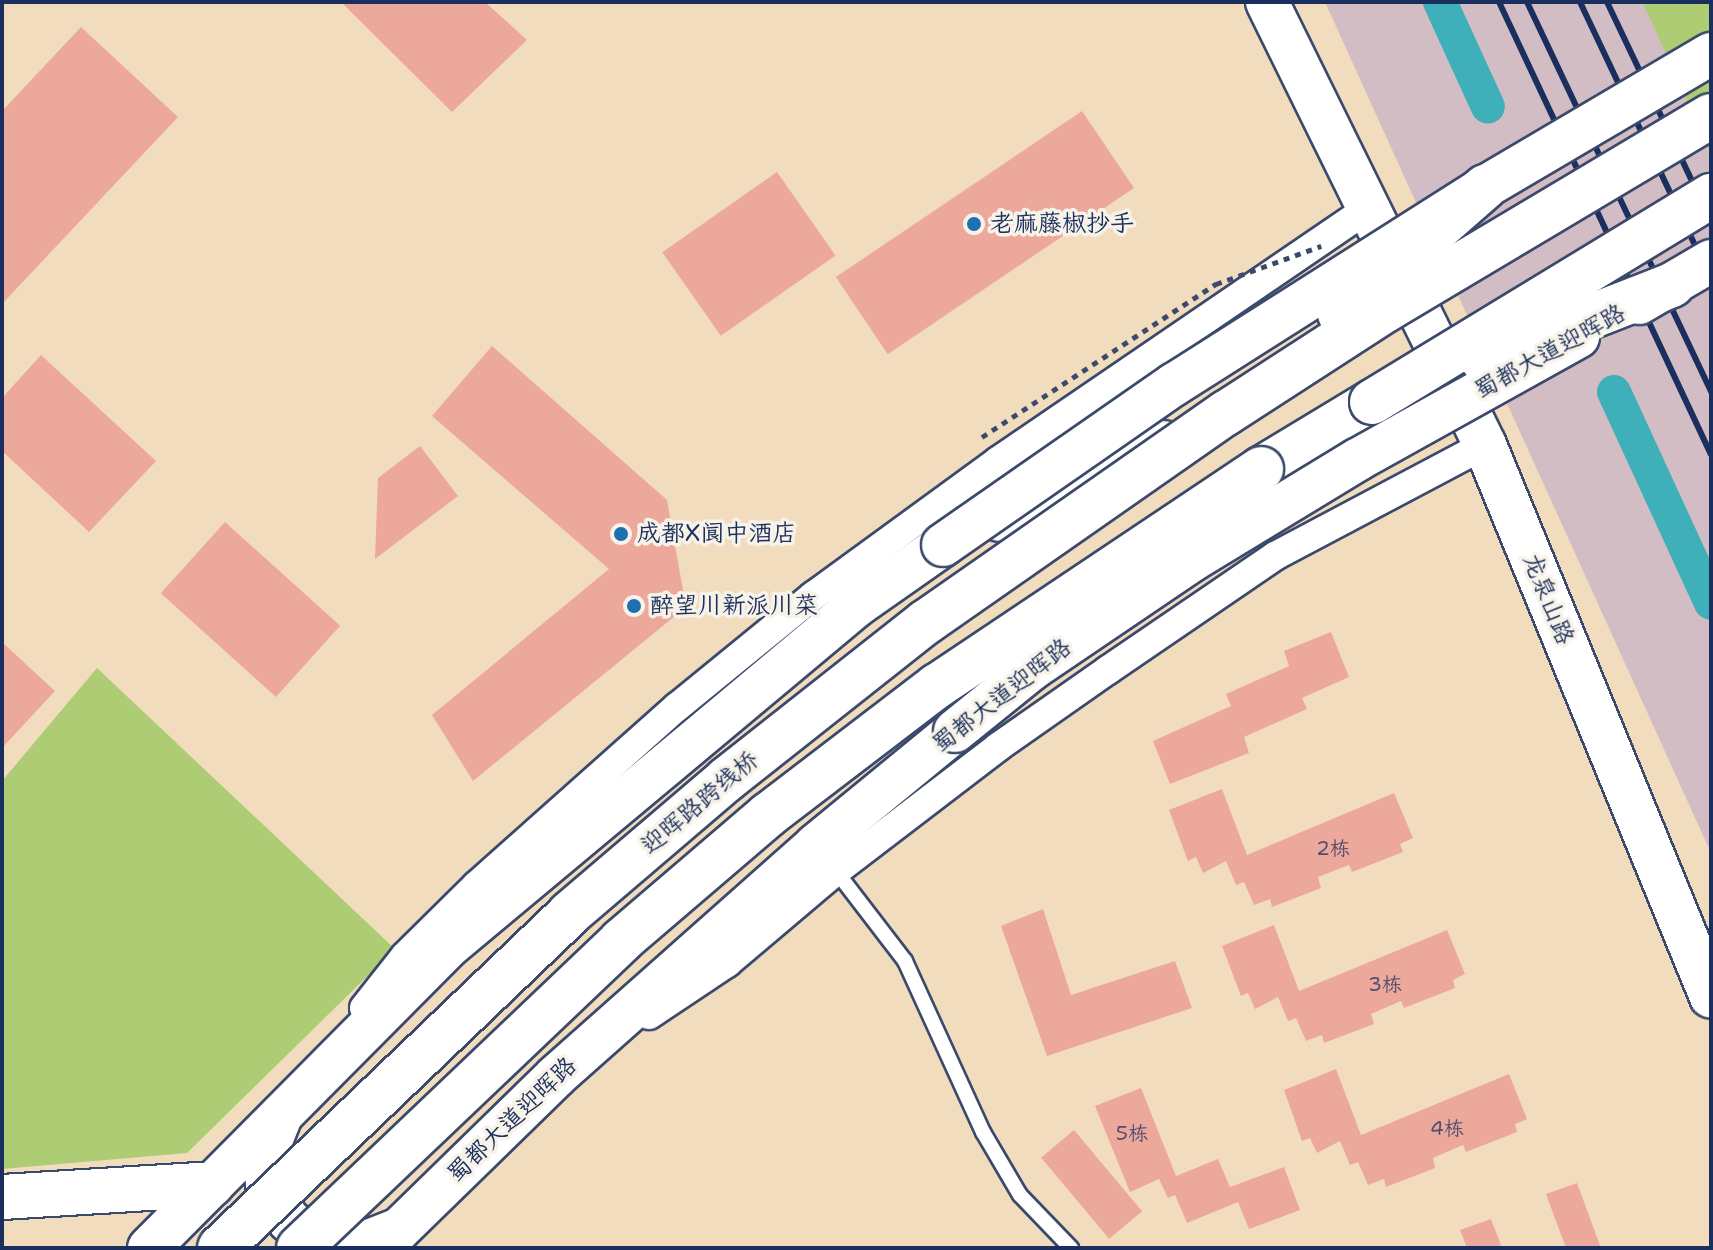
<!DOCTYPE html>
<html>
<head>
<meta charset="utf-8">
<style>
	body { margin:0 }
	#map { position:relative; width:1713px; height:1250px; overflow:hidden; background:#f1ddbd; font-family:"Shantell Sans","LXGW WenKai TC",sans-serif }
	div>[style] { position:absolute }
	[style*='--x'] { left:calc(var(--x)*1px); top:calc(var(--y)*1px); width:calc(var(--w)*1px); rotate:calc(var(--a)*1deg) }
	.industrial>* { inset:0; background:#d2bdc5 }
	.green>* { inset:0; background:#adcc73 }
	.canal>* { height:34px; margin:-17px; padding:0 17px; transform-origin:17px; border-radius:17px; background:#3fafba }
	.building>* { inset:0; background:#eda89c; transform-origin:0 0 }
	.roads { filter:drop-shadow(2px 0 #3b496c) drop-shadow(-2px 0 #3b496c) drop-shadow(0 2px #3b496c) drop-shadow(0 -2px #3b496c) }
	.lane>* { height:14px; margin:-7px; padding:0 7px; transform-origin:7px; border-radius:7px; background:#fff }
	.street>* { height:28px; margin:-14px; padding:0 14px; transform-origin:14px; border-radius:14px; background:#fff }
	.secondary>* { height:42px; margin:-21px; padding:0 21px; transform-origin:21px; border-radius:21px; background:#fff }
	.primary>* { height:44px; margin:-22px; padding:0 22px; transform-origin:22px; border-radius:22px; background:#fff }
	.highway>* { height:44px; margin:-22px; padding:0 22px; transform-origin:22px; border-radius:22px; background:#fff }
	.rail>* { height:6px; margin:-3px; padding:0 3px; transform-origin:3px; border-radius:3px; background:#1b2f5e }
	.path-bridge>* { height:5px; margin-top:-2.5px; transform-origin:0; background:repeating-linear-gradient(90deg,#3b496c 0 6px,transparent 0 12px) }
	.bridges { filter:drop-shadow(2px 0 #3b496c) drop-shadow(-2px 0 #3b496c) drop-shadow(0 2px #3b496c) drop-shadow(0 -2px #3b496c) }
	.secondary-bridge>* { height:42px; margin:-21px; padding:0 21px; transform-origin:21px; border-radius:21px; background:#fff }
	.highway-bridge>* { height:44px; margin:-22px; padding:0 22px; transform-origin:22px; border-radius:22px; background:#fff }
	.dots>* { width:22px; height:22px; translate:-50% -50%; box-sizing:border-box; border:4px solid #f7f3e8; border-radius:50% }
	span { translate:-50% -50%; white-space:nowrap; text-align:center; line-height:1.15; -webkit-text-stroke:7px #f7f3e8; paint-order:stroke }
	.number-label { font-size:20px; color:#504d6e }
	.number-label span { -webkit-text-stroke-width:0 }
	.poi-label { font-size:24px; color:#1b2f5e }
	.left { translate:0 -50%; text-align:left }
	.street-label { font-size:24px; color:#1b2f5e }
	.frame { position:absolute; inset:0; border:4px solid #1b2f5e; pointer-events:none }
</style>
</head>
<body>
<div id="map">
	<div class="industrial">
		<i style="clip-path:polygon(1325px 2px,1711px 2px,1711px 853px)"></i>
	</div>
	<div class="green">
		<i style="clip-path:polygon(1642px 2px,1711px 2px,1711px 154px,1648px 14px)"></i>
		<i style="clip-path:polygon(97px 668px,395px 949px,187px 1153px,2px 1169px,2px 781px)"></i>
	</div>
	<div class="canal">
		<i style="--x:1440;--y:2;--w:115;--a:65.4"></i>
		<i style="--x:1614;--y:392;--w:232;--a:65.3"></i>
	</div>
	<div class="building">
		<i style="clip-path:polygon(341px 2px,485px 2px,527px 40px,452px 112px)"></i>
		<i style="clip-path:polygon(81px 27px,178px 117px,2px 304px,2px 111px)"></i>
		<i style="left:1082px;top:111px;width:93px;height:297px;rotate:56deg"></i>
		<i style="left:777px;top:172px;width:102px;height:140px;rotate:55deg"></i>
		<i style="clip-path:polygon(492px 346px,667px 500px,686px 607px,473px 781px,432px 715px,609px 569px,432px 416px)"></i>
		<i style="clip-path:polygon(41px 355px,156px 461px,89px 532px,2px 451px,2px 398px)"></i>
		<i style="clip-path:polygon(420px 446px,458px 496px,375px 559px,378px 478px)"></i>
		<i style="left:225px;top:522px;width:155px;height:96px;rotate:42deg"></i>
		<i style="clip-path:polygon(1331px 632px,1349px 677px,1302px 698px,1307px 709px,1244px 737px,1249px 753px,1170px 784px,1153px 741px,1231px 706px,1226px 694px,1289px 666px,1284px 651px)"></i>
		<i style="clip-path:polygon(2px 642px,55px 691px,2px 748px)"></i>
		<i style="clip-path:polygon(1222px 789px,1247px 855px,1394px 793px,1413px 838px,1400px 844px,1403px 852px,1352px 872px,1349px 865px,1318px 877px,1321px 888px,1272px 907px,1270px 899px,1254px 905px,1244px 882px,1236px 885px,1226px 861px,1203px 873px,1196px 857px,1188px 861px,1169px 810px)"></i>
		<i style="clip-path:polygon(1043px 909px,1071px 995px,1175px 961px,1192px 1008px,1047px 1056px,1001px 926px)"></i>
		<i style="clip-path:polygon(1274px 925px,1299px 991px,1447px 930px,1465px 974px,1453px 980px,1455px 988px,1404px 1008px,1401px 1001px,1371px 1014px,1374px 1024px,1324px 1043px,1322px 1035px,1306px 1041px,1296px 1018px,1288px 1021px,1278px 997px,1255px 1009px,1248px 993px,1241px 996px,1222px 946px)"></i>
		<i style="clip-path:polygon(1336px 1069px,1361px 1135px,1509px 1074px,1527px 1119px,1515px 1124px,1517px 1132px,1466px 1152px,1463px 1145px,1433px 1158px,1435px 1168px,1386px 1187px,1384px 1179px,1368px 1185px,1358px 1162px,1350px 1165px,1340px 1141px,1317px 1153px,1310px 1138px,1302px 1141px,1284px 1090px)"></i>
		<i style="clip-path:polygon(1141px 1088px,1176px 1176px,1218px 1159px,1230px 1187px,1284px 1167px,1300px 1210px,1249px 1229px,1238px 1202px,1187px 1223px,1175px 1195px,1168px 1198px,1159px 1179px,1130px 1192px,1095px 1106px)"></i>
		<i style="left:1074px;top:1130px;width:106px;height:43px;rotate:50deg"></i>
		<i style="clip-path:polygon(1577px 1183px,1601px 1248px,1566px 1248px,1546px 1194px)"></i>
		<i style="clip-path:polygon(1491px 1219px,1502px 1248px,1467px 1248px,1460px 1230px)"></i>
	</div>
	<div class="roads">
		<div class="lane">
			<i style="--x:836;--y:871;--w:113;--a:52.5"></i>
			<i style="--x:905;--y:961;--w:188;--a:65.5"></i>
			<i style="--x:983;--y:1132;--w:73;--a:59.6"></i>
			<i style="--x:1020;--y:1195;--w:74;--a:46.1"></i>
		</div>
		<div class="street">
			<i style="--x:364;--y:1008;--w:66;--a:-51.7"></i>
			<i style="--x:405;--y:956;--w:101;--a:-44.6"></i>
			<i style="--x:477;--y:885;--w:268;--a:-41.7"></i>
			<i style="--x:677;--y:707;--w:176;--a:-39.2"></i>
			<i style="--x:813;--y:596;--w:229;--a:-36.1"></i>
			<i style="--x:998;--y:461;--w:448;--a:-34.3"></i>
			<i style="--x:649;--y:1015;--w:94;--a:-33.7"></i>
			<i style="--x:727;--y:963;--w:143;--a:-40.2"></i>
			<i style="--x:836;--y:871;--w:204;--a:-37.4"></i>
			<i style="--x:998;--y:747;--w:134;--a:-35"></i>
			<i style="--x:1108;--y:670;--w:202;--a:-34.3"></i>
			<i style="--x:1275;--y:556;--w:238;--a:-27.9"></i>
		</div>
		<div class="secondary">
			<i style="--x:1267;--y:2;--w:494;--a:63.8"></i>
			<i style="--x:1485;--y:445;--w:596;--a:67.73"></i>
			<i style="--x:281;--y:1116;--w:43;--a:111.8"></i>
			<i style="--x:265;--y:1156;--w:30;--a:86"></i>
			<i style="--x:267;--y:1186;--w:41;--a:57.8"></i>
			<i style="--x:289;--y:1221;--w:43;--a:30.7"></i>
			<i style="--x:326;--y:1243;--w:35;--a:2"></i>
			<i style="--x:361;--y:1244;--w:41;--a:-21.5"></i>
			<i style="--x:149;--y:1248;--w:424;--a:-45.2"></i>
			<i style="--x:448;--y:947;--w:532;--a:-39.89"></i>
			<i style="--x:856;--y:606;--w:106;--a:-35"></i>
			<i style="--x:380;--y:1248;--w:245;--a:-44.3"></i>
			<i style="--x:555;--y:1077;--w:349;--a:-41.6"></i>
			<i style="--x:816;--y:845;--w:180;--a:-39.4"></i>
		</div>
		<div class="primary">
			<i style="--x:2;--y:1197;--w:210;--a:-3.5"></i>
		</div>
		<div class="highway">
			<i style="--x:1231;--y:495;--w:40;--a:-41"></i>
			<i style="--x:1261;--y:469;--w:130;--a:-31.1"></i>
			<i style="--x:1000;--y:519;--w:180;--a:-25"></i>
		</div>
	</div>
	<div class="rail">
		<i style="--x:1499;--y:2;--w:499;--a:64.9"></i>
		<i style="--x:1527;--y:2;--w:431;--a:64.7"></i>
		<i style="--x:1580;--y:2;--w:306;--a:64.7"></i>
		<i style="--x:1607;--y:2;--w:242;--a:64.6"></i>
	</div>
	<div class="path-bridge">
		<i style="--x:982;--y:437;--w:280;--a:-33.2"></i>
		<i style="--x:1216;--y:284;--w:112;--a:-19.9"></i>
	</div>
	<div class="bridges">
		<div class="secondary-bridge">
			<i style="--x:1639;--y:303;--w:83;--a:-30.3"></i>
			<i style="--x:943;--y:545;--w:282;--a:-34.8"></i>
			<i style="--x:1175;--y:384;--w:367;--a:-32.4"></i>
			<i style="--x:1485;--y:187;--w:262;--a:-30.5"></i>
			<i style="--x:955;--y:731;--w:100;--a:-38.9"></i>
			<i style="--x:1033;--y:668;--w:191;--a:-34.1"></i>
			<i style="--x:1191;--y:561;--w:194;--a:-31.3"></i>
			<i style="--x:1357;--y:460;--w:253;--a:-29.1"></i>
		</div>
		<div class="highway-bridge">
			<i style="--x:1340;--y:314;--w:193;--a:-41.2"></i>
			<i style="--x:1482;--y:359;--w:204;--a:-21.3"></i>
			<i style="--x:1372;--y:402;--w:397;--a:-31.3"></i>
			<i style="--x:220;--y:1248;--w:483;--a:-43.7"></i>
			<i style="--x:569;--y:914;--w:208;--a:-40.5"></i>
			<i style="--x:727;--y:779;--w:253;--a:-38.3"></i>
			<i style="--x:926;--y:622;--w:366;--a:-34.9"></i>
			<i style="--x:1226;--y:413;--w:192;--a:-32.9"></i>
			<i style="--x:1387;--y:309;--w:377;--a:-30.8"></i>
			<i style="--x:299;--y:1248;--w:445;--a:-43.6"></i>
			<i style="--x:621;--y:941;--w:194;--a:-40.6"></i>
			<i style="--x:768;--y:815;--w:213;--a:-37.4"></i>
			<i style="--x:937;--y:686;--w:390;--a:-33.8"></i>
		</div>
	</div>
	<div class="dots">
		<i style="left:974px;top:224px;background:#1f6fb2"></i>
		<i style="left:621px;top:534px;background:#1f6fb2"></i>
		<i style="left:634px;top:606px;background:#1f6fb2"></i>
	</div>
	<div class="number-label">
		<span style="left:1333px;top:848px">2栋</span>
		<span style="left:1385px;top:984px">3栋</span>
		<span style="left:1447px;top:1128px">4栋</span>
		<span style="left:1132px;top:1133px">5栋</span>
	</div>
	<div class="poi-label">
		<span class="left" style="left:990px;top:224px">老麻藤椒抄手</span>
		<span class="left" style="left:637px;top:534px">成都X阆中酒店</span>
		<span class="left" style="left:650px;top:606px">醉望川新派川菜</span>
	</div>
	<div class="street-label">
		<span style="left:1550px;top:352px;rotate:-29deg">蜀都大道迎晖路</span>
		<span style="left:1548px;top:599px;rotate:68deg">龙泉山路</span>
		<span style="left:1002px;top:696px;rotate:-38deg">蜀都大道迎晖路</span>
		<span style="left:700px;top:803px;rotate:-40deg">迎晖路跨线桥</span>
		<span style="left:512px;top:1120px;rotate:-44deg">蜀都大道迎晖路</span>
	</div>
	<div class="frame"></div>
</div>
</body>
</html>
